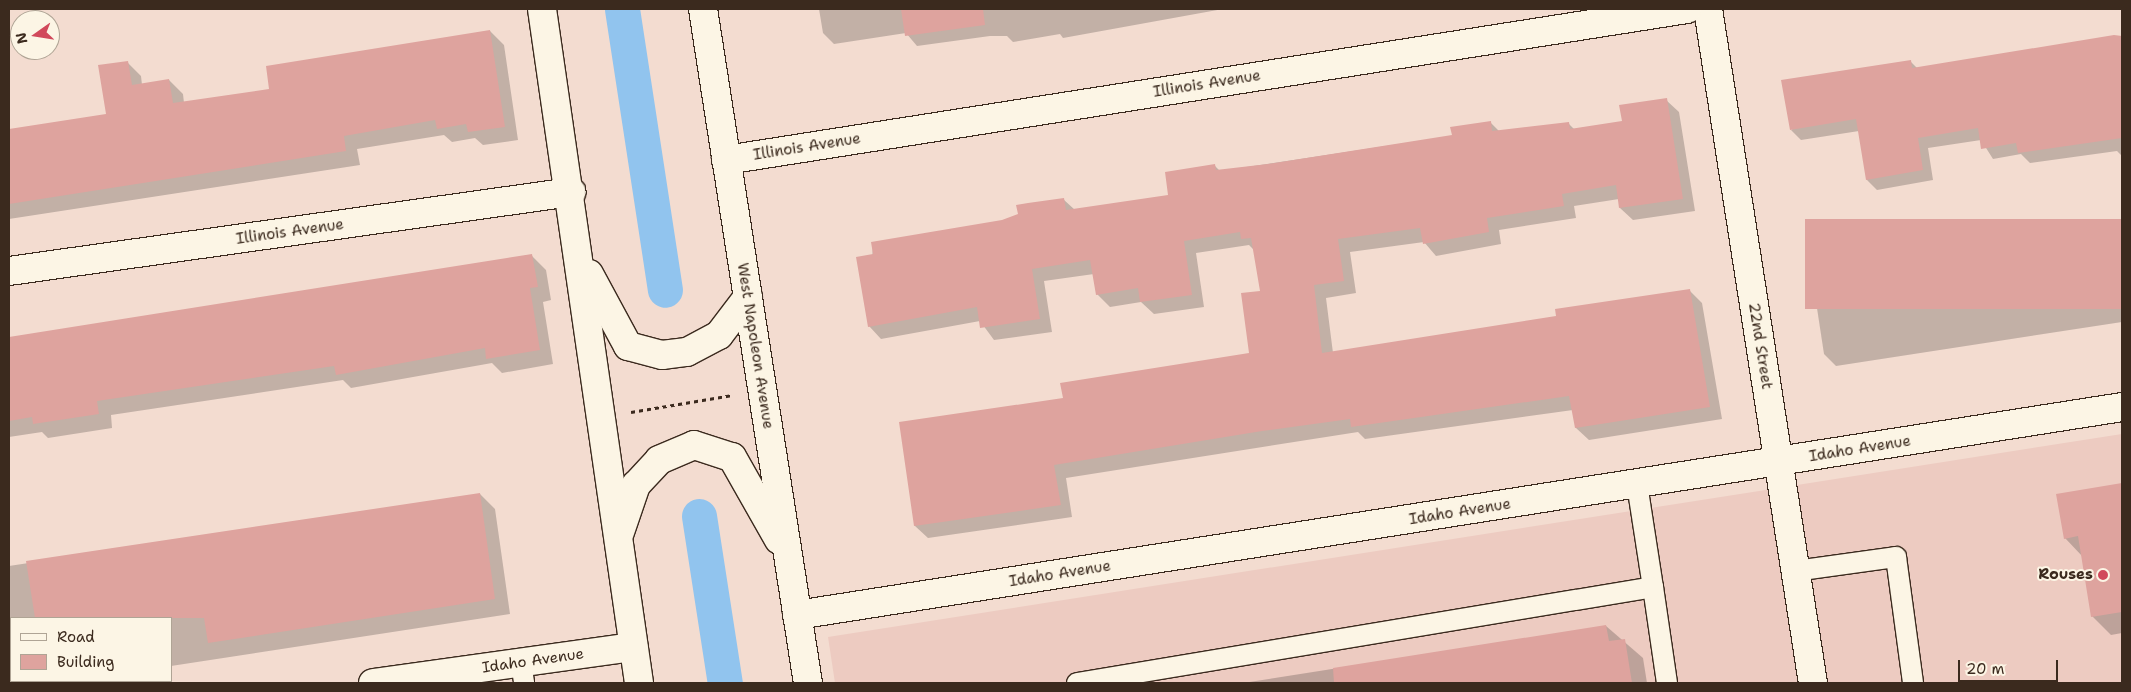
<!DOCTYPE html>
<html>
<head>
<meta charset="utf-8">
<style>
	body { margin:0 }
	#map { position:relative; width:2131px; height:692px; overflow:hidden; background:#f3dcd0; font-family:"Shantell Sans",sans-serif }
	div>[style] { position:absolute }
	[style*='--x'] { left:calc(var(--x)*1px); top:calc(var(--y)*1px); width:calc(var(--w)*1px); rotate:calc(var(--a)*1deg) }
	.built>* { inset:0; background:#edcbc1 }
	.shadow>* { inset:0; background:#0003 }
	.canal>* { height:35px; margin:-17.5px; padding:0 17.5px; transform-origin:17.5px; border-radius:17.5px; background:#91c4ee }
	.building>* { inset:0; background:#dea39e; transform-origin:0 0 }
	.path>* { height:3px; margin-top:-1.5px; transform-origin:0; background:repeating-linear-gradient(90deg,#3b2a1e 0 4px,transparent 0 8px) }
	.roads { filter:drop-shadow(1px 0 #3b2a1e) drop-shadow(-1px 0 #3b2a1e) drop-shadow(0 1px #3b2a1e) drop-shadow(0 -1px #3b2a1e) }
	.service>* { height:20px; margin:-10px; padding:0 10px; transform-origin:10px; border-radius:10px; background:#fcf5e5 }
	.minor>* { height:28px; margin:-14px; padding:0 14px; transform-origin:14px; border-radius:14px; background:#fcf5e5 }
	.secondary>* { height:28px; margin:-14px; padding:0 14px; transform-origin:14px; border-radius:14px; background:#fcf5e5 }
	.dots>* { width:14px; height:14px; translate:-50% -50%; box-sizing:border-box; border:2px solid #fcf5e5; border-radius:50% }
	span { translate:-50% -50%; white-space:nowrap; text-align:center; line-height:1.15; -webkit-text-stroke:4px #fcf5e5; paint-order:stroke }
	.street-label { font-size:15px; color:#3b2a1e }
	.poi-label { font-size:15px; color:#3b2a1e; font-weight:700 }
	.right { translate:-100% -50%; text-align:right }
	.frame { position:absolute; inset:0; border:10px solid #3b2a1e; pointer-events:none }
	.legend { position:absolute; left:10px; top:617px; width:162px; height:65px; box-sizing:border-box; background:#fcf5e5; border:1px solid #afa495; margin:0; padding:6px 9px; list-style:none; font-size:15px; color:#3b2a1e }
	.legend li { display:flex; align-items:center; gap:10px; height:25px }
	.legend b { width:25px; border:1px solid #afa495 }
	.north { position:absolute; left:10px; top:10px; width:50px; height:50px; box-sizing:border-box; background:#fcf5e5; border:1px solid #afa495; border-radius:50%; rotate:257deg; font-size:14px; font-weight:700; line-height:20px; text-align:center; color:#3b2a1e }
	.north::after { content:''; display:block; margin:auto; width:18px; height:22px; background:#d1495b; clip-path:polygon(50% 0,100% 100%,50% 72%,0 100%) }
	.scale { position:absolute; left:1958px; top:660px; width:100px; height:22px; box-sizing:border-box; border:2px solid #3b2a1e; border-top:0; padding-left:6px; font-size:15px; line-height:18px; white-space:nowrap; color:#3b2a1e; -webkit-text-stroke:4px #fcf5e5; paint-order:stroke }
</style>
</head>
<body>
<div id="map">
	<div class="built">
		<i style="clip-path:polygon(2122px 434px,2122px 683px,835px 683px,828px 637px)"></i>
	</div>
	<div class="shadow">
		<i style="clip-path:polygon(819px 9px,1223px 9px,1063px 38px,1060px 34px,1013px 42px,1007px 36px,990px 36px,917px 46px,906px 33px,834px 44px,823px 33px)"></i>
		<i style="clip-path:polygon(490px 31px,504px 45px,518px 140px,483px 145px,475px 138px,452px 142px,444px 135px,357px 149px,360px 165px,9px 219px,9px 130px,108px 115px,127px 62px,141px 76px,142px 85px,169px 80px,183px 94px,184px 103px,271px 90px)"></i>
		<i style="clip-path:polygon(2122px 37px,2122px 156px,2117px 151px,2030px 163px,2021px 154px,1993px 159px,1981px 140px,1928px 148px,1933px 180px,1877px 190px,1867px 180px,1859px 131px,1801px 140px,1791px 130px,1910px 61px,1918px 69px)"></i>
		<i style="clip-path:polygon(1666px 100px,1679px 112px,1695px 211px,1633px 220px,1620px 208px,1619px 199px,1574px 206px,1576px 218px,1499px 230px,1501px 244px,1436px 256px,1424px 242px,1350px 252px,1356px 293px,1326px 298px,1333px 353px,1558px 317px,1689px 290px,1702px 303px,1722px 419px,1589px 440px,1576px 428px,1573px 410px,1365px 439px,1358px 432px,1066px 478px,1072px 517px,928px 538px,915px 526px,900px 423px,1064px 399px,1250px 354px,1261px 292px,1254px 250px,1249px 245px,1196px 253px,1204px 307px,1154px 314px,1141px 302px,1110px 307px,1097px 294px,1094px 274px,1044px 281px,1052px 332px,994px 340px,980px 321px,881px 339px,869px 326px,873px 243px,1003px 221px,1063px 199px,1075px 210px,1170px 196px,1215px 166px,1220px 171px,1453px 136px,1490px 122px,1500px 132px,1569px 124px,1575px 130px,1624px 122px)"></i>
		<i style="clip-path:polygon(2122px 220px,2122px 322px,1836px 366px,1824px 354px,1811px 269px)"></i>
		<i style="clip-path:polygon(532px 256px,546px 270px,551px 300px,543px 302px,553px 364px,502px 373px,492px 363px,351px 388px,343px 380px,111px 415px,112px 428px,48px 438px,42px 432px,9px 437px,9px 338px)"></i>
		<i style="clip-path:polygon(2122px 485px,2122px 633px,2111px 635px,2092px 616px,2082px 556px,2065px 538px,2058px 495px)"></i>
		<i style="clip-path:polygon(480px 494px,495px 509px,510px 614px,171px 666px,171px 618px,11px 618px,11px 681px,74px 681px,9px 683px,9px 566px)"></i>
		<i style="clip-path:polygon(1606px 626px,1643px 658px,1647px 683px,1243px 683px)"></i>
	</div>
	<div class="canal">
		<i style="--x:622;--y:9;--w:284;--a:81.3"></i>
		<i style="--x:699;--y:516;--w:169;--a:81.2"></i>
	</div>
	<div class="building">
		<i style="clip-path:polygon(901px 9px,983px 9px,985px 25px,905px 36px)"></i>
		<i style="clip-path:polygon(490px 30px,505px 127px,468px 132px,466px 124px,437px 129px,435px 120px,344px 136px,346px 151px,9px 204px,9px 129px,106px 114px,98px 65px,128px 61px,132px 85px,169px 79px,173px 103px,269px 89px,266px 66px)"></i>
		<i style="clip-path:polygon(2114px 35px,2122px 36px,2122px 138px,2018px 153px,2016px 143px,1981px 149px,1978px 128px,1918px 138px,1923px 170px,1866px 180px,1856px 119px,1790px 130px,1781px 80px,1911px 60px,1912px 68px)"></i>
		<i style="clip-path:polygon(1667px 98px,1683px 199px,1619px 208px,1616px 185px,1562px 194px,1564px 206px,1487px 218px,1489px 232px,1423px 244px,1420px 228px,1338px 239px,1344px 281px,1314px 285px,1322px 353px,1556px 316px,1555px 309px,1690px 289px,1710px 407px,1575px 428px,1569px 396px,1351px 427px,1350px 419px,1262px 431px,1054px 465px,1061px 505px,914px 526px,899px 422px,1063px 398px,1060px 383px,1249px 353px,1241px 293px,1260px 291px,1251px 238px,1241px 239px,1240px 232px,1184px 241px,1192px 295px,1140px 302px,1138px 288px,1096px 295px,1090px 260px,1032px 269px,1040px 319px,980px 328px,977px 307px,868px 327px,856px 257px,873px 254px,871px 242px,1002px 220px,1018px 214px,1016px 205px,1028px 203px,1064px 198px,1066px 210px,1168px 195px,1165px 172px,1215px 164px,1216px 170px,1268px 164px,1452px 135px,1450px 127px,1491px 121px,1492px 131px,1569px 122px,1570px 129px,1622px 121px,1619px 105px)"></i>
		<i style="left:2122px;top:219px;width:90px;height:317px;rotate:90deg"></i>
		<i style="clip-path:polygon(532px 254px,538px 287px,530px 288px,540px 350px,486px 359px,485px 348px,336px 375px,334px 366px,97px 401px,99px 414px,33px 424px,32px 417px,9px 421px,9px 337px)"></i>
		<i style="clip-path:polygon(2122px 483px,2122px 612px,2091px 617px,2078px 536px,2064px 539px,2056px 494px)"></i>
		<i style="clip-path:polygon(480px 493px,495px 599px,208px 643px,204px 618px,35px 618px,26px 561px)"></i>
		<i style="clip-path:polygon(1606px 625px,1609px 641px,1625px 639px,1632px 683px,1334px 683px,1333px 668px)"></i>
	</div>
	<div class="path">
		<i style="--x:631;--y:412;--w:103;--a:-9.5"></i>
	</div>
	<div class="roads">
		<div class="service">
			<i style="--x:1637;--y:484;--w:104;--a:81.2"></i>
			<i style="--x:1795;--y:571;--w:102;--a:-7.9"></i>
			<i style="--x:1896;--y:557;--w:127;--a:82.3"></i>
			<i style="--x:521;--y:663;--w:20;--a:81"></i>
			<i style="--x:1077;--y:683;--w:584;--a:-9.46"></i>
			<i style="--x:1653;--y:587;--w:97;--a:81.7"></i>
		</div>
		<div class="minor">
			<i style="--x:1708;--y:9;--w:682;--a:81.15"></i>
			<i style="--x:726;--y:160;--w:973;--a:-8.93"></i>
			<i style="--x:9;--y:271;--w:568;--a:-8"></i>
			<i style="--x:797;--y:615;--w:1341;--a:-8.92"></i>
			<i style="--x:373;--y:683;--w:263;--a:-7.9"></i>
		</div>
		<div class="secondary">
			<i style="--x:542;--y:9;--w:681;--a:81.81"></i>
			<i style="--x:703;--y:9;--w:682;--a:81.15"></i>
			<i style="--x:589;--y:274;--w:82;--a:61.6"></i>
			<i style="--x:628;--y:346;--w:35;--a:15"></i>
			<i style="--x:662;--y:355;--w:25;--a:-7"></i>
			<i style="--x:687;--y:352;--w:36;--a:-28"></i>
			<i style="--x:719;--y:335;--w:48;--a:-52.7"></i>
			<i style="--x:620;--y:532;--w:50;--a:-71.2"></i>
			<i style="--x:636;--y:485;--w:34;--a:-47"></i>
			<i style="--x:659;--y:460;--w:38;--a:-23"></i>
			<i style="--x:694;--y:445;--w:40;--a:18"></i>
			<i style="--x:732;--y:457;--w:95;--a:60.5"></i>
		</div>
	</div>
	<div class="dots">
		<i style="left:2103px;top:575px;background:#d1495b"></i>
	</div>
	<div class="street-label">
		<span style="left:1207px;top:84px;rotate:-9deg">Illinois Avenue</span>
		<span style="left:807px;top:147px;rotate:-9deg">Illinois Avenue</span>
		<span style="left:290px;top:232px;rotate:-8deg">Illinois Avenue</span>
		<span style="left:755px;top:346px;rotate:81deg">West Napoleon Avenue</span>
		<span style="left:1760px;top:346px;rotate:81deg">22nd Street</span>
		<span style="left:1860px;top:449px;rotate:-9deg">Idaho Avenue</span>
		<span style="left:1460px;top:512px;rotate:-9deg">Idaho Avenue</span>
		<span style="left:1060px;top:574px;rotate:-9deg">Idaho Avenue</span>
		<span style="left:533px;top:661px;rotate:-8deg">Idaho Avenue</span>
	</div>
	<div class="poi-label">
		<span class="right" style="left:2093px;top:575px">Rouses</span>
	</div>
	<div class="frame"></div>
	<ul class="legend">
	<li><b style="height:6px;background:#fcf5e5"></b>Road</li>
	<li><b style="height:14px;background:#dea39e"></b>Building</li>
	</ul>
	<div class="north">N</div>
	<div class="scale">20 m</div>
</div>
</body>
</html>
